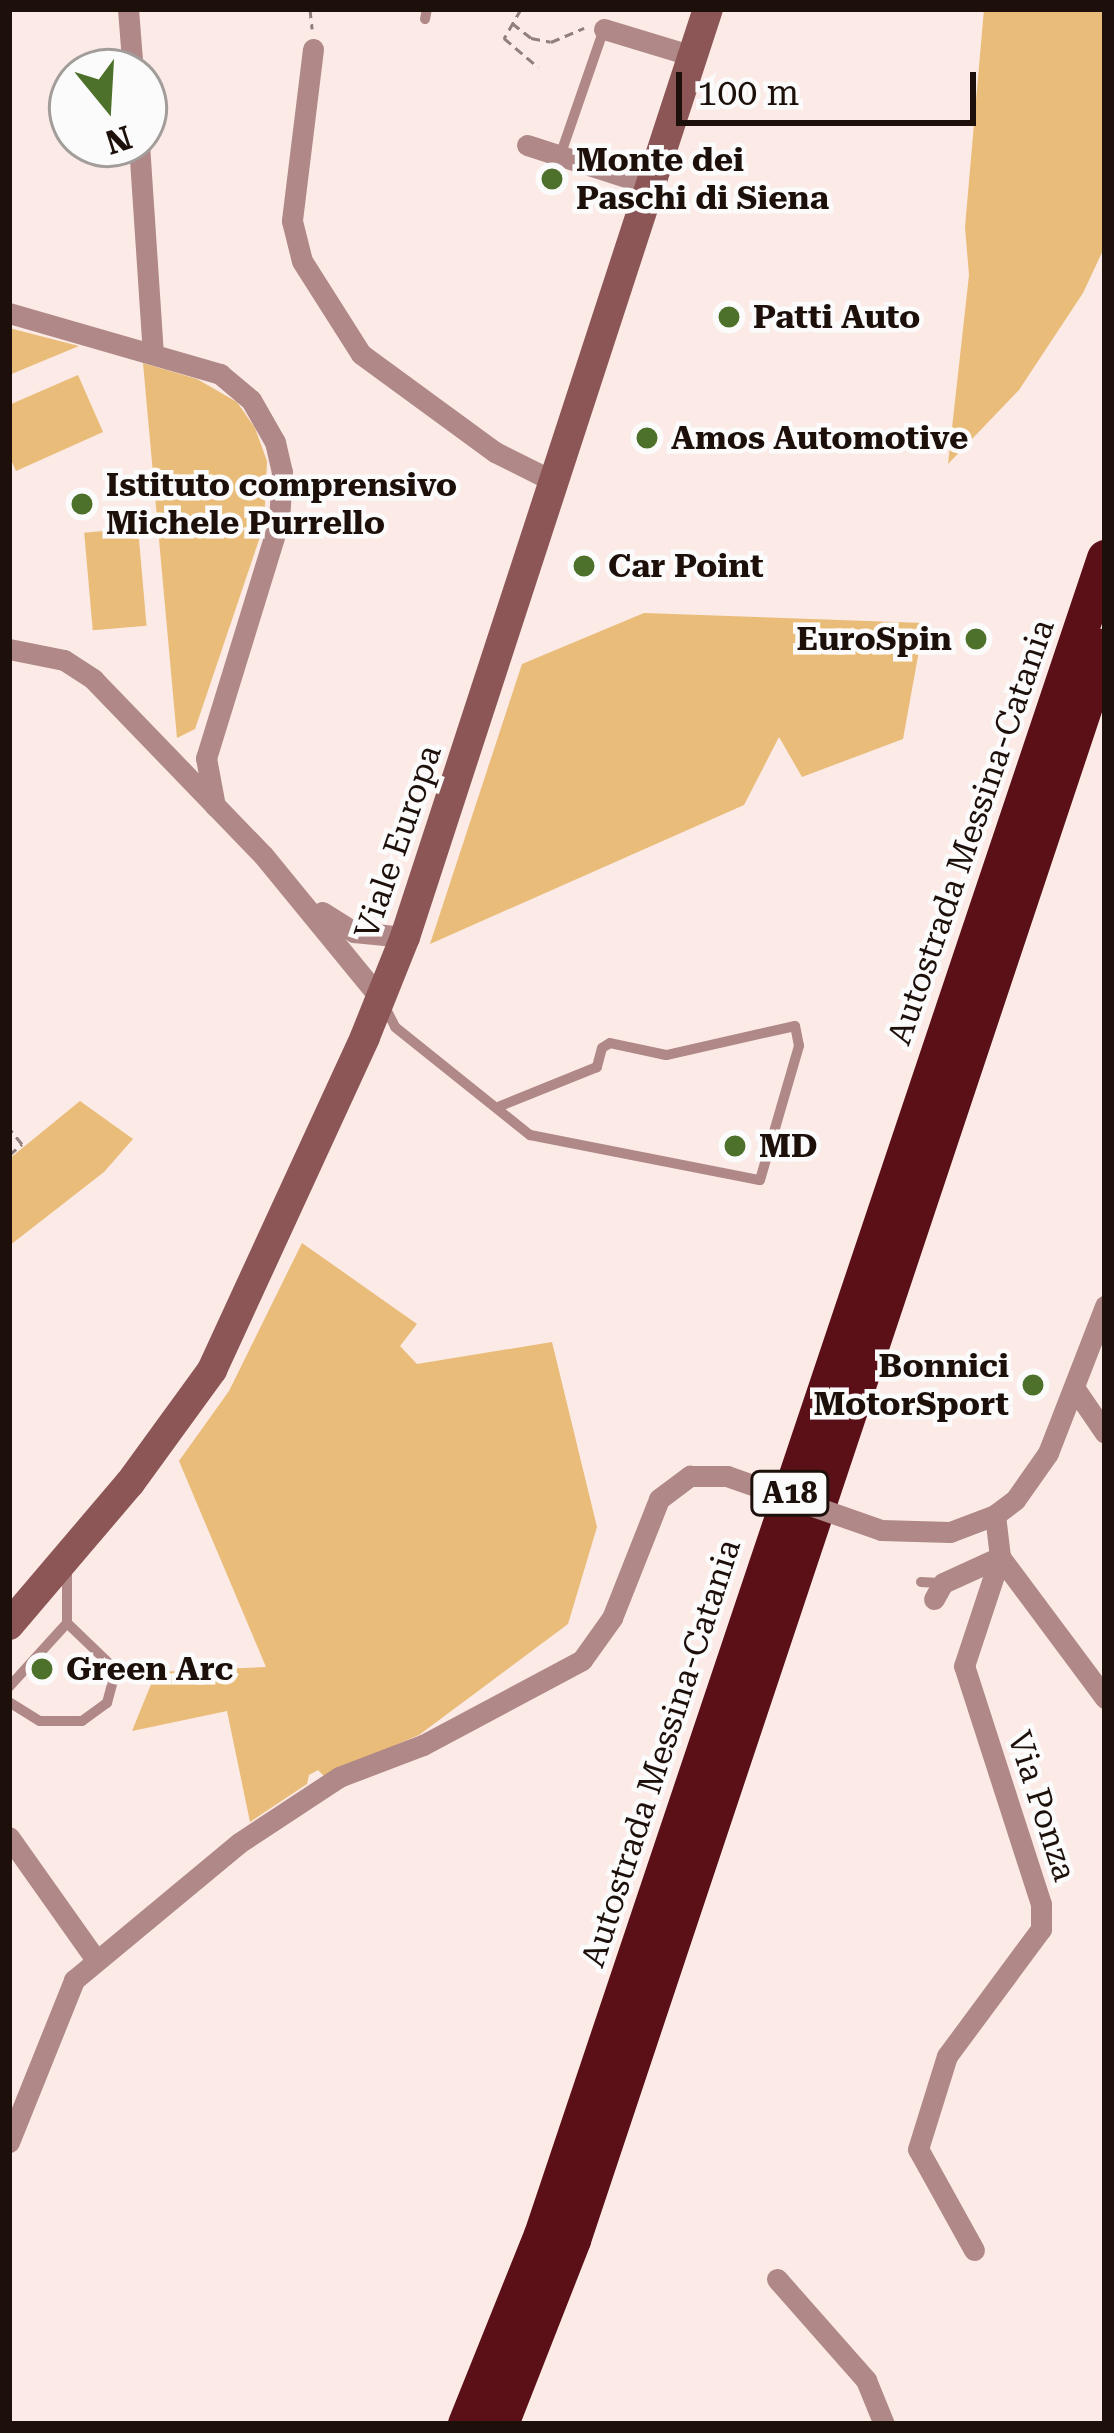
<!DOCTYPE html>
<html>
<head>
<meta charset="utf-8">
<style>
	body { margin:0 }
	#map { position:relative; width:1114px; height:2433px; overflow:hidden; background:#fbeae5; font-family:"Roboto Serif",serif }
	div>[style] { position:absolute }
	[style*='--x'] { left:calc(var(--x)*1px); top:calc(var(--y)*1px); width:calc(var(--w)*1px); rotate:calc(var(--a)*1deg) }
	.green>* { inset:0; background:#eabc79; transform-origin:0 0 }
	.path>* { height:3px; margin-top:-1.5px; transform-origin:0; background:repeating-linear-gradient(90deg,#90807b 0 9px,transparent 0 15px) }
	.service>* { height:10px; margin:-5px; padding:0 5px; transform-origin:5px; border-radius:5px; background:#af8887 }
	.minor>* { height:21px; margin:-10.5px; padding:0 10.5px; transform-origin:10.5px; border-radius:10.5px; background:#af8887 }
	.secondary>* { height:30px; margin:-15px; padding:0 15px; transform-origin:15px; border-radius:15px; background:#8d5656 }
	.motorway>* { height:36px; margin:-18px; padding:0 18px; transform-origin:18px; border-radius:18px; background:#5b1018 }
	.minor-bridge>* { height:21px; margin:-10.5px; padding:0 10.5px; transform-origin:10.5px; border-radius:10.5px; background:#af8887 }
	.dots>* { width:33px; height:33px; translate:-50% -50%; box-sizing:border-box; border:6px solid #fbfbfb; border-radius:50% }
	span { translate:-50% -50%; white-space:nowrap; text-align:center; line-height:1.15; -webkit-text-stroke:9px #fbfbfb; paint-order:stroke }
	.shield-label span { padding:3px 9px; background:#fbfbfb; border:3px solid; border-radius:9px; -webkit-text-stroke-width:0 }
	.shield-label { font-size:30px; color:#1d100b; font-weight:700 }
	.poi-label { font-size:33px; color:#1d100b; font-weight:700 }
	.left { translate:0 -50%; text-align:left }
	.right { translate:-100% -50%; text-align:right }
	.street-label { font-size:33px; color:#1d100b }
	.frame { position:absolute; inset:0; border:12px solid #1d100b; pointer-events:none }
	.north { position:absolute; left:48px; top:48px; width:120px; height:120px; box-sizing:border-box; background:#fbfbfb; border:3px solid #a29d9b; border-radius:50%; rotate:162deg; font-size:33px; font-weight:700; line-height:48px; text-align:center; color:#1d100b }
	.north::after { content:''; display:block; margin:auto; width:42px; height:54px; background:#4d712a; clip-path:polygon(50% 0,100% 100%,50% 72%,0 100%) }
	.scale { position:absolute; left:676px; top:72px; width:300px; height:54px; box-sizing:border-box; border:6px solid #1d100b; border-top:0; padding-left:15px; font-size:36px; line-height:42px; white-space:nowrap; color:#1d100b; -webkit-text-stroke:9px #fbfbfb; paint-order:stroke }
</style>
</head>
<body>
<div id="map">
	<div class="green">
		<i style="clip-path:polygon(984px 9px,1105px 9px,1105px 246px,1083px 293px,1019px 390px,948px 464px,969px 275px,965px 227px)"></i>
		<i style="clip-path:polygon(9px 328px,79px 346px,9px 375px)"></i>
		<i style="clip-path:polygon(143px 363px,197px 379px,237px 402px,255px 428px,267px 461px,264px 525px,195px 729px,177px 738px)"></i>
		<i style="clip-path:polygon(78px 375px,103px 432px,16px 471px,9px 455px,9px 405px)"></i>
		<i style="left:138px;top:528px;width:98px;height:54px;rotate:85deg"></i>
		<i style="clip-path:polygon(644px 613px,924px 623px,903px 739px,802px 777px,779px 737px,744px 805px,430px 944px,522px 664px)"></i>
		<i style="clip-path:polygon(80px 1101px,133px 1139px,104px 1172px,9px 1246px,9px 1159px)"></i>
		<i style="clip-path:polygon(302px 1243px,417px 1324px,400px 1346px,417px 1364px,552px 1342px,597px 1527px,568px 1624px,419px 1735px,324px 1776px,318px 1770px,309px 1775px,307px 1784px,250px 1822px,227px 1711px,132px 1731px,156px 1672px,266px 1667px,179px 1461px,229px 1391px)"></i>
	</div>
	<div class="path">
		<i style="--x:310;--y:9;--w:20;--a:84"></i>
		<i style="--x:521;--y:9;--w:34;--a:120"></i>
		<i style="--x:504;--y:38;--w:45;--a:40.5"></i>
		<i style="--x:512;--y:23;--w:24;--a:38"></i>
		<i style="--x:531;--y:38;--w:20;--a:11"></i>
		<i style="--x:551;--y:42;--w:36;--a:-23"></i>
		<i style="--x:9;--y:1155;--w:17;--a:-40"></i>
		<i style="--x:22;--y:1144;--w:19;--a:-129"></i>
	</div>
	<div class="service">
		<i style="--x:425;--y:19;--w:10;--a:-79"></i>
		<i style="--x:560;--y:156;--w:134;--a:-70.9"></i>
		<i style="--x:385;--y:1007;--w:22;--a:63"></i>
		<i style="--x:395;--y:1027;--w:173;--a:38.7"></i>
		<i style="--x:530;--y:1135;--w:234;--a:11.1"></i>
		<i style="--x:760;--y:1180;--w:140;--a:-73.8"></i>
		<i style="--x:799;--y:1046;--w:20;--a:-101"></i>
		<i style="--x:795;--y:1026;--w:132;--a:167.3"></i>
		<i style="--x:666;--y:1055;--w:57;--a:-167.9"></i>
		<i style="--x:610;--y:1043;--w:9;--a:148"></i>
		<i style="--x:602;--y:1048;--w:20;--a:105"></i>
		<i style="--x:597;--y:1067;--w:107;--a:158"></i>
		<i style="--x:921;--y:1582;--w:22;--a:3"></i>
		<i style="--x:9;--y:1687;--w:86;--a:-47.8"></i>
		<i style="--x:67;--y:1623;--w:54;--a:-90"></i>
		<i style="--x:9;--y:1702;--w:36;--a:32"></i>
		<i style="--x:40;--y:1721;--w:42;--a:0"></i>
		<i style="--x:82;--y:1721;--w:31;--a:-36"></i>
		<i style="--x:107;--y:1703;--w:34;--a:-75"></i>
		<i style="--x:116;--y:1670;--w:68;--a:-136.2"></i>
	</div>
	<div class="minor">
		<i style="--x:128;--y:9;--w:63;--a:85.5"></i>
		<i style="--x:604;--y:29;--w:93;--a:16.9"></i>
		<i style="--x:313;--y:49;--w:173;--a:97"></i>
		<i style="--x:292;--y:221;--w:41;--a:76"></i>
		<i style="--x:302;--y:261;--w:110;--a:57.6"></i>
		<i style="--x:361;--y:354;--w:166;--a:36.2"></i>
		<i style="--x:495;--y:452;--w:67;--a:26.6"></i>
		<i style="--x:139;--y:144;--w:209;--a:86.2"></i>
		<i style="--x:527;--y:145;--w:130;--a:17.9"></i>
		<i style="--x:9;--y:313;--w:220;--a:16.1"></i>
		<i style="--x:220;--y:374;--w:40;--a:40"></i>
		<i style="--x:251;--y:400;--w:48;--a:60.3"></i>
		<i style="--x:275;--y:442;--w:31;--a:77"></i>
		<i style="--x:282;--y:472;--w:49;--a:93.5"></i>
		<i style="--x:279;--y:521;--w:248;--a:107.1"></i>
		<i style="--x:206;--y:758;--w:49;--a:79.4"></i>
		<i style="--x:9;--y:649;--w:56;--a:11.3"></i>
		<i style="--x:64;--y:660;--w:35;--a:33"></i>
		<i style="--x:93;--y:679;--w:245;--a:46"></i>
		<i style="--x:263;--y:855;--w:186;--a:50.7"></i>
		<i style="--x:322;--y:912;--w:38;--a:32"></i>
		<i style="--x:354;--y:932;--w:51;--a:5.6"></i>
		<i style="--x:1075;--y:1389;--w:53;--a:55.7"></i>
		<i style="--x:995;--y:1515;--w:42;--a:83.2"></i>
		<i style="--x:1000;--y:1557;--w:176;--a:53.3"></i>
		<i style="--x:881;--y:1530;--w:69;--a:1.7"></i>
		<i style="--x:950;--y:1532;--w:48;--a:-20.7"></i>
		<i style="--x:995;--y:1515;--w:25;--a:-37"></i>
		<i style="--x:1015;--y:1500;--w:57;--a:-54.9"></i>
		<i style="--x:1048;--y:1453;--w:158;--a:-68.8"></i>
		<i style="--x:934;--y:1599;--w:18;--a:-61"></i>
		<i style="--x:943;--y:1583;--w:63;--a:-24.5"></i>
		<i style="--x:9;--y:1837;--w:151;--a:54.7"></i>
		<i style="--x:9;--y:2142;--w:175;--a:-68.1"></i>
		<i style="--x:74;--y:1980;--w:214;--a:-39.7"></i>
		<i style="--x:239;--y:1843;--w:120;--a:-33.4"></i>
		<i style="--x:339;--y:1777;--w:90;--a:-20.9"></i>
		<i style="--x:423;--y:1745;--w:180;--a:-28.1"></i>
		<i style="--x:582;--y:1660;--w:52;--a:-54.5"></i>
		<i style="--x:612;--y:1618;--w:128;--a:-68.4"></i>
		<i style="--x:659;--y:1499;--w:39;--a:-37"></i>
		<i style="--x:690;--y:1476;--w:37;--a:0"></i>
		<i style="--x:974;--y:2250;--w:115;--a:-119"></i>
		<i style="--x:918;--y:2149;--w:97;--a:-72.7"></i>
		<i style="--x:947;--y:2056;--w:158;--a:-53.5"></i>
		<i style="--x:1041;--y:1929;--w:25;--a:-90"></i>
		<i style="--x:1041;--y:1904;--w:250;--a:-107.9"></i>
		<i style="--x:964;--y:1666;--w:115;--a:-71.7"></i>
		<i style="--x:777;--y:2279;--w:135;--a:48.6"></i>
		<i style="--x:866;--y:2380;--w:48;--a:67.8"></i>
	</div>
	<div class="secondary">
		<i style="--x:9;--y:1625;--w:187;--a:-49.6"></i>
		<i style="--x:130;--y:1483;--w:140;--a:-54"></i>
		<i style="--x:212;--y:1370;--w:366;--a:-65.3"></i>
		<i style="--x:365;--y:1037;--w:108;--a:-68.2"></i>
		<i style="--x:405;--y:937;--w:976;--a:-71.92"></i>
	</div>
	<div class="motorway">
		<i style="--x:466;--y:2424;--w:204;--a:-68.1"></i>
		<i style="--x:542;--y:2235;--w:1769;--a:-71.44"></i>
		<i style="--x:501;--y:2424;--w:198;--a:-68.6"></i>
		<i style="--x:573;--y:2240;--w:1680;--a:-71.54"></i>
	</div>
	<div class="minor-bridge">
		<i style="--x:727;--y:1476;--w:163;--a:19.3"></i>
	</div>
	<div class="dots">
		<i style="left:552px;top:179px;background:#4d712a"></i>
		<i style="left:729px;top:317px;background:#4d712a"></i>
		<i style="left:647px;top:438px;background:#4d712a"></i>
		<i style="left:82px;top:504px;background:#4d712a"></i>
		<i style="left:584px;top:566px;background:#4d712a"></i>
		<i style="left:976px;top:639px;background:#4d712a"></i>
		<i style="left:735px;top:1146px;background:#4d712a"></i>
		<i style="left:1033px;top:1385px;background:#4d712a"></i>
		<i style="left:42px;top:1669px;background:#4d712a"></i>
	</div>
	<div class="shield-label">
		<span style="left:790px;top:1493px">A18</span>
	</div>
	<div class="poi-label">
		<span class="left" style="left:576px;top:179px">Monte dei<br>Paschi di Siena</span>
		<span class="left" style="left:753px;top:317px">Patti Auto</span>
		<span class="left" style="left:671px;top:438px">Amos Automotive</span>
		<span class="left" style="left:106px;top:504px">Istituto comprensivo<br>Michele Purrello</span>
		<span class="left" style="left:608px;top:566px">Car Point</span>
		<span class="right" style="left:952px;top:639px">EuroSpin</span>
		<span class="left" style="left:759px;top:1146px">MD</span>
		<span class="right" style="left:1009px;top:1385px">Bonnici<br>MotorSport</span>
		<span class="left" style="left:66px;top:1669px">Green Arc</span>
	</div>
	<div class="street-label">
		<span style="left:971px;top:832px;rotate:-71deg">Autostrada Messina-Catania</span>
		<span style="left:398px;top:842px;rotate:-71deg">Viale Europa</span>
		<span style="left:661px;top:1753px;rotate:-72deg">Autostrada Messina-Catania</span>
		<span style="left:1042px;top:1806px;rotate:72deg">Via Ponza</span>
	</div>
	<div class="frame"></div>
	<div class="north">N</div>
	<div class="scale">100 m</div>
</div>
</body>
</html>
